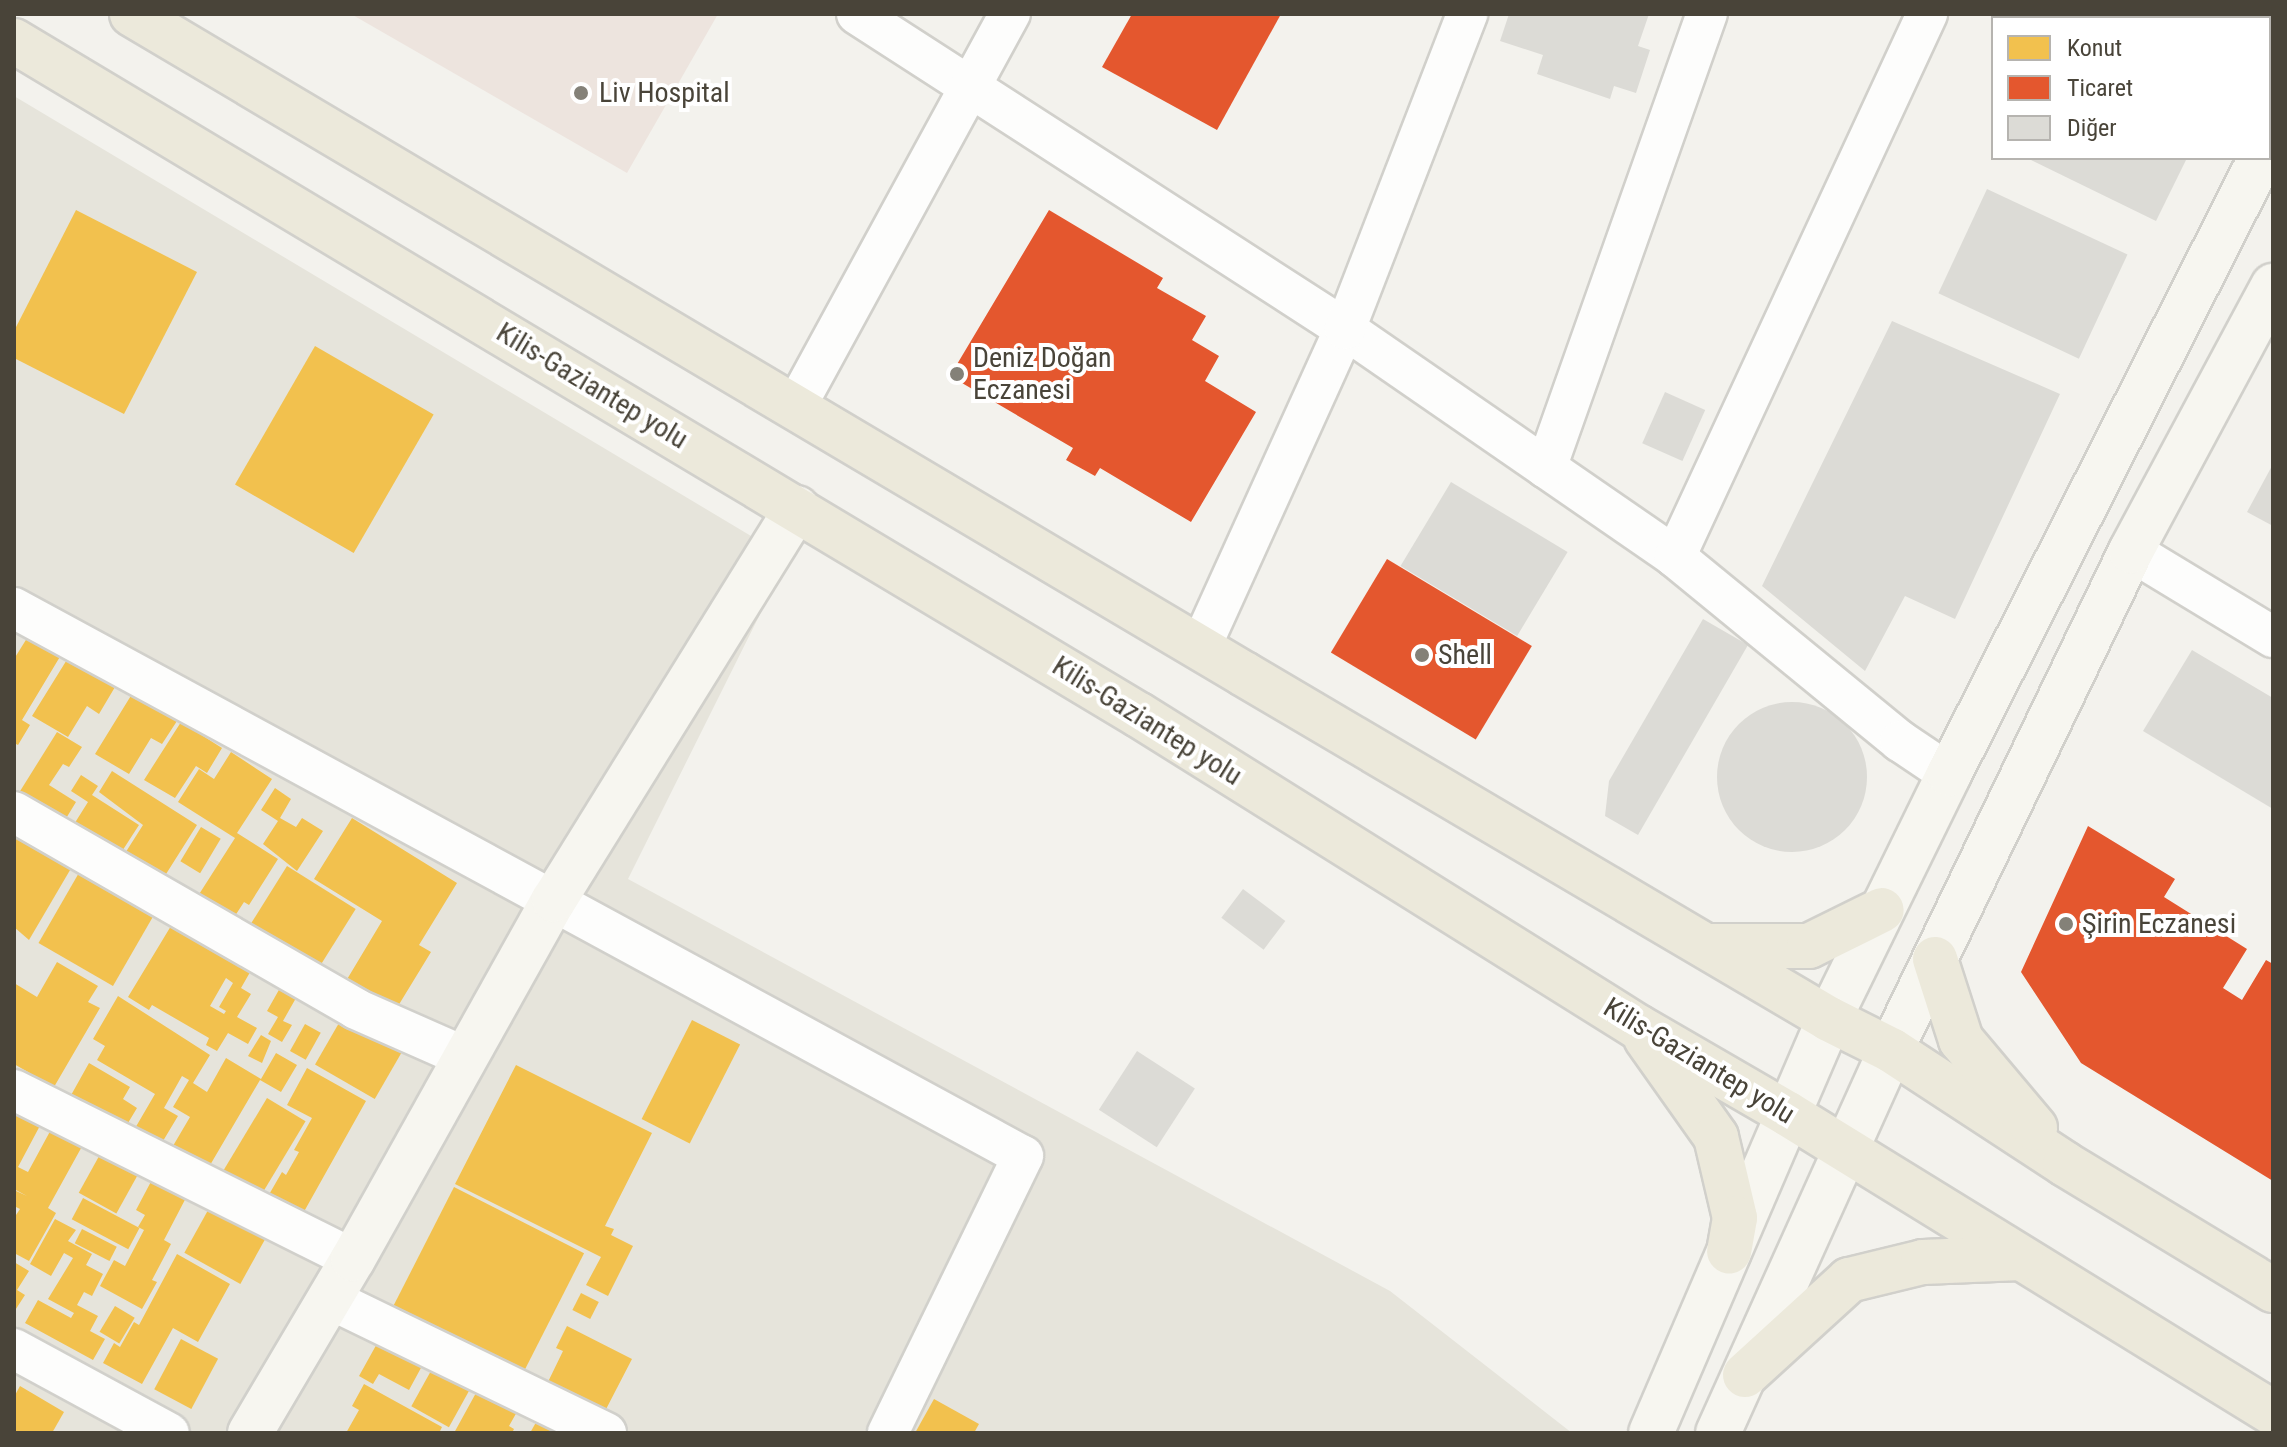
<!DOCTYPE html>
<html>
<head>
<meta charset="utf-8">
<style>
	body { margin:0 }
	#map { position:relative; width:2287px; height:1447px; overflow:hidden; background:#f3f2ed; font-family:"Roboto Condensed",sans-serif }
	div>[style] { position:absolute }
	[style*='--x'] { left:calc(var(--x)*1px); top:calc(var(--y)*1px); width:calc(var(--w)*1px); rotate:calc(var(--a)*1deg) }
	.residential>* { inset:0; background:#e6e4db }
	.medical>* { inset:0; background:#ede4de }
	.homes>* { inset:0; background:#f2c14e; transform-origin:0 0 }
	.shops>* { inset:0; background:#e4572e; transform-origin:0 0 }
	.building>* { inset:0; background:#dcdbd6; transform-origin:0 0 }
	.round { border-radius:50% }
	.roads { filter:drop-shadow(2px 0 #d1d0cb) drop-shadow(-2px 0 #d1d0cb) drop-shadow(0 2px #d1d0cb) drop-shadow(0 -2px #d1d0cb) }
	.street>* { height:40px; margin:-20px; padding:0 20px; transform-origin:20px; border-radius:20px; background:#fdfdfc }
	.secondary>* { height:44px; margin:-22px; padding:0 22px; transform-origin:22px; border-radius:22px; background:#f7f6f0 }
	.highway>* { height:44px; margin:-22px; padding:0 22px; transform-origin:22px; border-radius:22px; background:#ece9db }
	.dots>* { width:22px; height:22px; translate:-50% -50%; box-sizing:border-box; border:4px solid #fff; border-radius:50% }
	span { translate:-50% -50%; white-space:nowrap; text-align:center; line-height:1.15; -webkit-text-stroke:8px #fff; paint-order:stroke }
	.poi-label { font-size:28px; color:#494439 }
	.left { translate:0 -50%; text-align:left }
	.street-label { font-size:28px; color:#494439 }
	.frame { position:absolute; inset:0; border:16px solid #494439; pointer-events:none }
	.legend { position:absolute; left:1991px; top:16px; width:280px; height:144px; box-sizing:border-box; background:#fff; border:2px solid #b6b4b0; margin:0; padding:10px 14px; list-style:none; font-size:24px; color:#494439 }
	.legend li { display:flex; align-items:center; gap:16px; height:40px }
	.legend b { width:40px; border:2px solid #b6b4b0 }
</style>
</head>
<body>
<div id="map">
	<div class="residential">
		<i style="clip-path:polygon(14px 96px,788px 558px,628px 879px,1390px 1291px,1572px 1433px,14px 1433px)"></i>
	</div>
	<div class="medical">
		<i style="clip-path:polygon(351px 14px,718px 14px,627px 173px)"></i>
	</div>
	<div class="homes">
		<i style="clip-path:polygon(76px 210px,197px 272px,124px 414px,14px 358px,14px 331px)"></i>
		<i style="left:315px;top:346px;width:137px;height:160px;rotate:30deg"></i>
		<i style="clip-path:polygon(29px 635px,61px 655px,22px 720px,30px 725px,18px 745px,14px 743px,14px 659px)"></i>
		<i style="clip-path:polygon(68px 658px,115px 687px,99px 714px,87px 706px,68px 737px,32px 716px)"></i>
		<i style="clip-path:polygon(132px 694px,177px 721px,162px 744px,151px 738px,129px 774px,95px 754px)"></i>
		<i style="clip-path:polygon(181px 722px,222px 748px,207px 773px,196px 766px,175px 798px,144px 780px)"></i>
		<i style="clip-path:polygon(57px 732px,82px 747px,69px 767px,63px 764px,49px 785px,76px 802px,62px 825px,17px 796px)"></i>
		<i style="clip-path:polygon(231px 752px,272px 779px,237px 833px,278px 859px,249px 905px,244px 902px,231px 922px,196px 899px,235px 838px,178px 802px,199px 769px,214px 779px)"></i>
		<i style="clip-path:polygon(112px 771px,197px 825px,161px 882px,122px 858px,143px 825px,99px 792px)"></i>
		<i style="clip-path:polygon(81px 775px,98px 786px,92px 795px,139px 825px,117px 859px,71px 829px,88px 802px,71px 791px)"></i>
		<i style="clip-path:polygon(275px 788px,291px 799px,280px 818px,296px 827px,302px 818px,323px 831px,297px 871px,263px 844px,278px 821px,261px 810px)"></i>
		<i style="clip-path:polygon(352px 818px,457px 883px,419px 945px,431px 952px,395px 1011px,346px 981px,382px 921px,314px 879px)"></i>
		<i style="left:201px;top:827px;width:23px;height:40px;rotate:31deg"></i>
		<i style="clip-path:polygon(14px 833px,73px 865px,29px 940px,14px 927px)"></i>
		<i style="left:287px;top:866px;width:81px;height:75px;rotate:32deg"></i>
		<i style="left:80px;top:871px;width:86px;height:83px;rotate:30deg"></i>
		<i style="clip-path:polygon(evenodd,174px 921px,253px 967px,241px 988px,251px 994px,237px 1017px,257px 1028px,248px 1044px,228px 1033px,217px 1051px,206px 1045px,209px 1038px,152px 1005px,149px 1010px,128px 997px,174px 921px,226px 978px,233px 983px,219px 1007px,226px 1011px,224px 1014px,210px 1006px,226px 978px)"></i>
		<i style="clip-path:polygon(57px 962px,98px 986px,88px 1002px,100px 1008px,54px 1087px,14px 1064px,14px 983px,37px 997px)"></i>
		<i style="clip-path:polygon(280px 988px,296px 998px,283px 1021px,292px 1025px,282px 1042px,268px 1034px,278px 1017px,267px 1011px)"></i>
		<i style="clip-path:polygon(118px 996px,210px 1055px,193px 1083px,207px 1092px,226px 1058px,261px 1079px,276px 1053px,297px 1065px,281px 1092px,260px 1080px,206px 1172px,170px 1151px,190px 1117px,173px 1107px,189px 1080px,182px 1076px,164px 1108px,178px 1116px,160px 1146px,134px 1130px,155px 1094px,97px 1060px,105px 1046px,93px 1039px)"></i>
		<i style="left:343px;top:1016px;width:69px;height:56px;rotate:30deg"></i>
		<i style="left:692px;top:1020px;width:54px;height:111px;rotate:27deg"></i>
		<i style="left:305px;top:1024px;width:18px;height:31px;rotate:29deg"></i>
		<i style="clip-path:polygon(261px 1035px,271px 1041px,262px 1063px,248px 1056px)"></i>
		<i style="clip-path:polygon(89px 1063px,130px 1087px,123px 1099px,137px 1108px,125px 1128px,70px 1097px)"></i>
		<i style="clip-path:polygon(516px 1065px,652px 1133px,605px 1226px,614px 1229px,611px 1235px,633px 1246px,608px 1296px,586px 1285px,601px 1257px,455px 1184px)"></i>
		<i style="clip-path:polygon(307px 1068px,366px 1101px,301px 1217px,267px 1198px,282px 1172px,286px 1175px,299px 1152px,294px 1150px,312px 1118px,287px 1105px)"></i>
		<i style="left:267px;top:1098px;width:45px;height:91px;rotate:31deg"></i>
		<i style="clip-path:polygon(14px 1104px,43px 1120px,18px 1167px,28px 1172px,54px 1124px,85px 1141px,48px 1208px,56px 1213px,29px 1261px,14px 1253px,14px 1218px,20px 1209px,14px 1206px,14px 1190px,27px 1196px,14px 1189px)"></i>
		<i style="left:103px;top:1149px;width:43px;height:50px;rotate:29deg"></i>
		<i style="clip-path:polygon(155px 1174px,189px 1192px,164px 1240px,171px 1244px,152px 1280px,157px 1282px,142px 1309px,100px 1286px,114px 1260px,125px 1266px,144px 1230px,138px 1227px,145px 1215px,136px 1210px)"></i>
		<i style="left:454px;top:1187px;width:146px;height:139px;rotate:27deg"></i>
		<i style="left:83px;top:1198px;width:64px;height:24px;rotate:28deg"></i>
		<i style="left:212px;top:1203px;width:64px;height:57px;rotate:29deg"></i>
		<i style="clip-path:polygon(55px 1219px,76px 1230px,68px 1241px,92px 1254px,86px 1265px,103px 1274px,92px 1296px,84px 1292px,77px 1305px,98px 1316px,90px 1331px,105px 1339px,93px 1360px,25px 1323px,38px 1300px,71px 1318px,74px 1313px,48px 1299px,73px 1258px,64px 1253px,51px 1276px,30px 1264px)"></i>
		<i style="left:82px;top:1229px;width:39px;height:16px;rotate:27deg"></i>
		<i style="clip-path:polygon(177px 1254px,230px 1284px,198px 1342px,173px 1328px,142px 1384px,103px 1363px,114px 1343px,120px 1347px,134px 1322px,139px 1325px)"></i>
		<i style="clip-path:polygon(14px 1262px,29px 1271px,17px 1290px,25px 1295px,14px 1312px)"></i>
		<i style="left:581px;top:1293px;width:20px;height:19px;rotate:27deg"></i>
		<i style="left:115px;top:1306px;width:23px;height:30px;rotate:31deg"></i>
		<i style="clip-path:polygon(567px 1326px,632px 1359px,603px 1415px,546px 1386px,563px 1351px,556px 1348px)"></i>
		<i style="clip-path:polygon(384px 1331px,428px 1355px,409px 1390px,379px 1374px,373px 1384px,359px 1376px)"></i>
		<i style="left:181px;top:1339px;width:42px;height:57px;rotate:28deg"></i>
		<i style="left:437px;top:1360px;width:43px;height:53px;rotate:29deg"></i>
		<i style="clip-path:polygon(482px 1382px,522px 1403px,509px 1426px,514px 1429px,512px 1433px,454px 1433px)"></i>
		<i style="clip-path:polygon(364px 1384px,442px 1427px,439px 1433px,346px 1433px,359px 1410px,352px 1406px)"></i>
		<i style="clip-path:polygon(20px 1386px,64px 1412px,52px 1433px,14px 1433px,14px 1397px)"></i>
		<i style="clip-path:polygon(934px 1399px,979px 1424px,974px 1433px,915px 1433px)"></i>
		<i style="clip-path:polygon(544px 1408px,588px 1433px,530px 1433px)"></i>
	</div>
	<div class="shops">
		<i style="clip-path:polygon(1132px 14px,1281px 14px,1217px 130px,1102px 67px)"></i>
		<i style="clip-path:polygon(1049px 210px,1163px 278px,1157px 288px,1206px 316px,1192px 340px,1219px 356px,1205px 381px,1256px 412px,1191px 522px,1100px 468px,1095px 476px,1066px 460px,1073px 448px,950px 376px)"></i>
		<i style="left:1387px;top:559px;width:169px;height:109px;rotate:31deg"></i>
		<i style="clip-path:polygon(2088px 826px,2175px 879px,2164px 897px,2247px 949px,2223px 988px,2242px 1000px,2266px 960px,2273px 964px,2273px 1181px,2081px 1063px,2021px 972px)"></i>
	</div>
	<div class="building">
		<i style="clip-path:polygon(1509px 14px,1649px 14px,1638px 46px,1650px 50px,1636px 93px,1614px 86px,1610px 99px,1537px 74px,1543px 55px,1500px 41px)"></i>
		<i style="clip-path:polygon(2027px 158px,2187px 158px,2156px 221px)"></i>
		<i style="left:1987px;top:189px;width:155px;height:115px;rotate:25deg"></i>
		<i style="clip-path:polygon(1892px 321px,2060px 394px,1955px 619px,1905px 596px,1865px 671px,1762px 586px)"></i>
		<i style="left:1665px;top:392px;width:44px;height:56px;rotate:24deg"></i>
		<i style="clip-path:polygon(2273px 464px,2273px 526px,2247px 512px)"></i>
		<i style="left:1451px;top:482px;width:136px;height:98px;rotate:31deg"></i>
		<i style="clip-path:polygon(1703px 619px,1748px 645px,1638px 835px,1605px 816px,1609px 781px)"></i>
		<i style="clip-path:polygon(2192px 650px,2273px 698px,2273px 809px,2143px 731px)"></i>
		<i class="round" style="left:1717px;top:702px;width:150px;height:150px"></i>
		<i style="left:1243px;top:889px;width:53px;height:36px;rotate:37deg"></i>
		<i style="left:1137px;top:1051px;width:69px;height:70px;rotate:33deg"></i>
	</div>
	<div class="roads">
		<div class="street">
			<i style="--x:857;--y:14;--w:581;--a:32.84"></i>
			<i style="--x:1345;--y:329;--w:401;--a:34.6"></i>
			<i style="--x:1675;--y:557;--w:291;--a:39.3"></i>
			<i style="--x:1900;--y:741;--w:59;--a:34"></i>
			<i style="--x:2271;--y:14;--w:2;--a:27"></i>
			<i style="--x:796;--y:406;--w:447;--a:-61.4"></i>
			<i style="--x:1546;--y:468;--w:482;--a:-70.5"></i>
			<i style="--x:2131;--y:551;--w:166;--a:31.2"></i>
			<i style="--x:1675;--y:557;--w:599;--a:-65.1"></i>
			<i style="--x:14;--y:608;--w:1148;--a:28.51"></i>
			<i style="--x:1023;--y:1156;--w:308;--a:116"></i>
			<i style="--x:1200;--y:648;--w:350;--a:-65.6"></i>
			<i style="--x:1345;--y:329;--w:338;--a:-68.8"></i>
			<i style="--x:14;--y:812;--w:395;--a:29.9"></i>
			<i style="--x:356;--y:1009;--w:119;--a:23.8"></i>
			<i style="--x:14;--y:1090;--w:379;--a:26.5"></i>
			<i style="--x:330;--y:1299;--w:307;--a:25.9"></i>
			<i style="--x:14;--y:1349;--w:176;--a:28.5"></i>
		</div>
		<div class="secondary">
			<i style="--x:250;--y:1433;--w:202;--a:-59.4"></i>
			<i style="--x:353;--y:1259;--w:411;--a:-60.8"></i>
			<i style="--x:554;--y:900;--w:461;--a:-58.2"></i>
			<i style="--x:1651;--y:1433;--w:451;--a:-66.7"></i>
			<i style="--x:1829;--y:1019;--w:273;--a:-63.9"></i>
			<i style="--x:1949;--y:774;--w:691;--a:-63.14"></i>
			<i style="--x:1718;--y:1433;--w:420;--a:-65.7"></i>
			<i style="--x:1891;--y:1050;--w:554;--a:-64.31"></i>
			<i style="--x:2131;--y:551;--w:301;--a:-61.8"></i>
		</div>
		<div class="highway">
			<i style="--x:132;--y:14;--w:1293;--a:30.69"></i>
			<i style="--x:1244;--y:674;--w:679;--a:30.53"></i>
			<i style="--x:1829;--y:1019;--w:69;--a:26.6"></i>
			<i style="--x:1891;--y:1050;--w:208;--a:33.2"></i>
			<i style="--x:2065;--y:1164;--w:243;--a:31.2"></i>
			<i style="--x:14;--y:41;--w:1311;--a:30.93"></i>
			<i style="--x:1139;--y:715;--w:589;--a:32.02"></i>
			<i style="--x:1638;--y:1027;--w:173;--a:30.1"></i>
			<i style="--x:1788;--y:1114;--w:570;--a:31.65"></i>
			<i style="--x:1709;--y:946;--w:100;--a:0"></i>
			<i style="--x:1809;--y:946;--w:81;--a:-26.3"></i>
			<i style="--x:1935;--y:959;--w:85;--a:72.2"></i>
			<i style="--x:1961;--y:1040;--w:115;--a:49.9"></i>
			<i style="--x:1646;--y:1038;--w:121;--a:54.7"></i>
			<i style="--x:1716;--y:1137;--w:83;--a:76.8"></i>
			<i style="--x:1735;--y:1218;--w:34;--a:100"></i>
			<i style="--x:1745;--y:1375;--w:141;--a:-42.4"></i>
			<i style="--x:1849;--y:1280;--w:76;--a:-13.7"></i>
			<i style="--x:1923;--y:1262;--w:98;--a:-2.3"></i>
		</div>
	</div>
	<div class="dots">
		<i style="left:581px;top:93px;background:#848178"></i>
		<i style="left:957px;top:374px;background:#848178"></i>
		<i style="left:1422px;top:655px;background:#848178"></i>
		<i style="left:2066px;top:924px;background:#848178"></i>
	</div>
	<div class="poi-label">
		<span class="left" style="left:599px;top:93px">Liv Hospital</span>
		<span class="left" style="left:973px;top:374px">Deniz Doğan<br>Eczanesi</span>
		<span class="left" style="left:1438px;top:655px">Shell</span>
		<span class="left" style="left:2082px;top:924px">Şirin Eczanesi</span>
	</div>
	<div class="street-label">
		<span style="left:592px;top:386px;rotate:31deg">Kilis-Gaziantep yolu</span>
		<span style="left:1147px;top:721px;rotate:32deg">Kilis-Gaziantep yolu</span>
		<span style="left:1699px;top:1061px;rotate:31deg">Kilis-Gaziantep yolu</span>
	</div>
	<div class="frame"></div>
	<ul class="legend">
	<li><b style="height:22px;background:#f2c14e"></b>Konut</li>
	<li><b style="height:22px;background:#e4572e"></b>Ticaret</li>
	<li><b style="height:22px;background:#dcdbd6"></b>Diğer</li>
	</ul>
</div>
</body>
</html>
